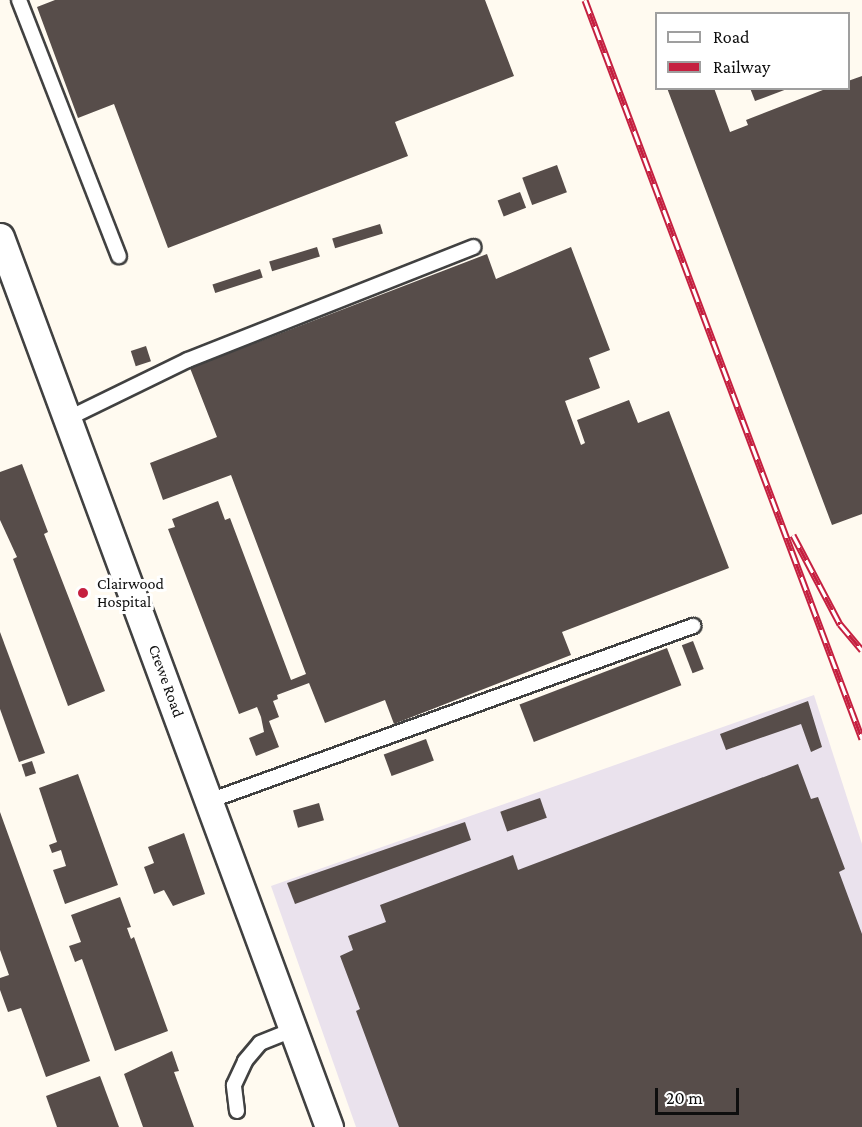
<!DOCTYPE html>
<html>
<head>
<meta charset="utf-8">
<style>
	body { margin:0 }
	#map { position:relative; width:862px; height:1127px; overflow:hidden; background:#fffaf0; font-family:"Crimson Pro",serif }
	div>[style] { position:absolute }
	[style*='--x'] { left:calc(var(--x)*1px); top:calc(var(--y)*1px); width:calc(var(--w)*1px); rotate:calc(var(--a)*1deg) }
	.industrial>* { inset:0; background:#eae2ed }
	.building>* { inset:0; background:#574d4a; transform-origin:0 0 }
	.roads { filter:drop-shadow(2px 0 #414141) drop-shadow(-2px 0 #414141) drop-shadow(0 2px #414141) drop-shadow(0 -2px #414141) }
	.service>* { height:14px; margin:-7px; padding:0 7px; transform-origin:7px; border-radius:7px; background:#fff }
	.minor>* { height:27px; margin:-13.5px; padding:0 13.5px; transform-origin:13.5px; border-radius:13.5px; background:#fff }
	.rail>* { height:7px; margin-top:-3.5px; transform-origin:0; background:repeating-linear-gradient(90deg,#fff 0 14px,#c52040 0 28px); box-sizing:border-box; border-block:2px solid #c52040 }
	.dots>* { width:16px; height:16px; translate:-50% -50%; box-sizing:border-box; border:3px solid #fff; border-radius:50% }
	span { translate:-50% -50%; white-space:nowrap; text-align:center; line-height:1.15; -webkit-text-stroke:6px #fff; paint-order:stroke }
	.poi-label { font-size:16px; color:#0e0e0e }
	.left { translate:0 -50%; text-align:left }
	.street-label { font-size:16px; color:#0e0e0e }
	.legend { position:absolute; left:655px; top:12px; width:195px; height:78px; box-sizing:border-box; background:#fff; border:2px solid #9f9f9f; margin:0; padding:8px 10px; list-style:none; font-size:18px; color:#0e0e0e }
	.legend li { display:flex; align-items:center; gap:12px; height:30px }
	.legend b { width:30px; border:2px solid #9f9f9f }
	.scale { position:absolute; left:655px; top:1088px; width:84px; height:27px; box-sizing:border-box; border:3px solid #0e0e0e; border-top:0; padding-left:8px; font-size:18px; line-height:21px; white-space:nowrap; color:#0e0e0e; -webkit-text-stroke:4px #fff; paint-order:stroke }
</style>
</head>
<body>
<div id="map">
	<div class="industrial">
		<i style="clip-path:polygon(814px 695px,862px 844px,862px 1127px,356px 1127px,271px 886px)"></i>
	</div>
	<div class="building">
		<i style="clip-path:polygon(55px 0,485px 0,514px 76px,395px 122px,408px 156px,168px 248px,114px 104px,78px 118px,37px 7px)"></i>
		<i style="clip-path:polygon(862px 76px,862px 514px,832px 525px,667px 88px,714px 88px,730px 132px,748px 125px,746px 120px,828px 88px,848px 88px,848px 81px)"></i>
		<i style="clip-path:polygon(750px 88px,787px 88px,787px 89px,755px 101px)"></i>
		<i style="left:557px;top:165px;width:29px;height:37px;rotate:70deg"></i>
		<i style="left:520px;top:192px;width:17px;height:24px;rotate:69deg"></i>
		<i style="left:380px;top:224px;width:10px;height:50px;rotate:73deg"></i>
		<i style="left:317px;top:247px;width:10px;height:50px;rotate:73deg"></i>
		<i style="clip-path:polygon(571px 247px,610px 350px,589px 358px,600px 388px,565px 401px,581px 445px,585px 443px,577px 420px,629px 400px,638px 423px,669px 411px,729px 568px,562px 632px,571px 655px,394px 724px,385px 700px,325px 723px,309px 683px,277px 695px,278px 699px,273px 701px,279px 717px,269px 721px,279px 747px,256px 756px,249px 738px,264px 732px,261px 717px,257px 707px,239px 714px,168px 529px,175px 527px,172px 519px,218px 501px,225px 520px,230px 518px,291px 680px,306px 674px,231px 475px,163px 500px,150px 463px,217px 437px,190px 368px,487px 254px,496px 279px)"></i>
		<i style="left:260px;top:269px;width:9px;height:50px;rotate:72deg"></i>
		<i style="left:146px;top:346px;width:16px;height:16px;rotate:72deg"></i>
		<i style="clip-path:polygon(22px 464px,48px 532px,44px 534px,105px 691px,68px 706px,13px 559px,17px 557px,0 520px,0 472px)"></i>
		<i style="clip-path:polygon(0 632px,45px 753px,19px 762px,0 709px)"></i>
		<i style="left:693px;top:641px;width:30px;height:12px;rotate:69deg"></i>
		<i style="left:667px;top:648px;width:40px;height:158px;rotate:69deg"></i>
		<i style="clip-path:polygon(808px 701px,822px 747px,811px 752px,801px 724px,726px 750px,720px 734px)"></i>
		<i style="left:426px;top:739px;width:23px;height:45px;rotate:70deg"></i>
		<i style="left:32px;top:761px;width:13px;height:11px;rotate:72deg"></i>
		<i style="clip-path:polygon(798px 764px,811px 799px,818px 797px,845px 869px,839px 872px,862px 934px,862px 1127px,399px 1127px,356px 1011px,360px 1009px,340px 956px,353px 950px,348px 936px,386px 922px,380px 905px,513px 855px,518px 870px)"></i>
		<i style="clip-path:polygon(78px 774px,118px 885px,65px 904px,53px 870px,66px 866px,61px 850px,52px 853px,49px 845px,57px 842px,39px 788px)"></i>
		<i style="left:540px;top:798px;width:21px;height:42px;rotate:71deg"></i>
		<i style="left:319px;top:803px;width:18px;height:27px;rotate:74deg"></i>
		<i style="clip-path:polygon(0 812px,90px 1061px,46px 1077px,21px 1008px,8px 1012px,0 990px,0 978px,9px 975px,0 950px)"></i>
		<i style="clip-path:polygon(465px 822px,471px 840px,295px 904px,287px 883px)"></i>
		<i style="clip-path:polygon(184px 833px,205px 894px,173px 906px,164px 890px,154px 894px,144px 867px,154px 863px,148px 847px)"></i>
		<i style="clip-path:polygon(120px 897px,131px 927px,127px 928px,131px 939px,134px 937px,168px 1031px,115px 1051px,82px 959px,75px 962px,69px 946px,81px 942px,71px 915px)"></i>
		<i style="clip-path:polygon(172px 1051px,179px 1071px,174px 1072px,194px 1127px,143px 1127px,124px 1074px)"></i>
		<i style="clip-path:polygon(100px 1076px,119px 1127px,57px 1127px,46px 1096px)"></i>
	</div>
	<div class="roads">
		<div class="service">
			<i style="--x:19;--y:0;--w:275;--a:68.7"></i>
			<i style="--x:69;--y:418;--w:132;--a:-26"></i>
			<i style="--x:188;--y:360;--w:307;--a:-21.6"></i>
			<i style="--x:209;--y:801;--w:515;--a:-19.88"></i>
			<i style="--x:237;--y:1111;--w:26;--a:-97"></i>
			<i style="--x:234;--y:1085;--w:26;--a:-65"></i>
			<i style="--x:245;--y:1061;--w:23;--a:-50"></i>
			<i style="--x:260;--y:1043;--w:35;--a:-22"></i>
		</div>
		<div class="minor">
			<i style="--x:0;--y:237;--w:949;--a:69.71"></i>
		</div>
	</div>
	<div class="rail">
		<i style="--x:585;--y:0;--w:789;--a:69.45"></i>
		<i style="--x:793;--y:535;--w:101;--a:62.2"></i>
		<i style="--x:840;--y:624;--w:34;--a:50"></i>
	</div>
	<div class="dots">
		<i style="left:83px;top:593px;background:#c52040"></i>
	</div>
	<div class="poi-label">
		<span class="left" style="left:97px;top:593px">Clairwood<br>Hospital</span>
	</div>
	<div class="street-label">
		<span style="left:166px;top:681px;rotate:70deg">Crewe Road</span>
	</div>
	<ul class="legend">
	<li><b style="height:8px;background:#fff"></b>Road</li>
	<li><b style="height:8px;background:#c52040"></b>Railway</li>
	</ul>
	<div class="scale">20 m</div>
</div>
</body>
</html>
